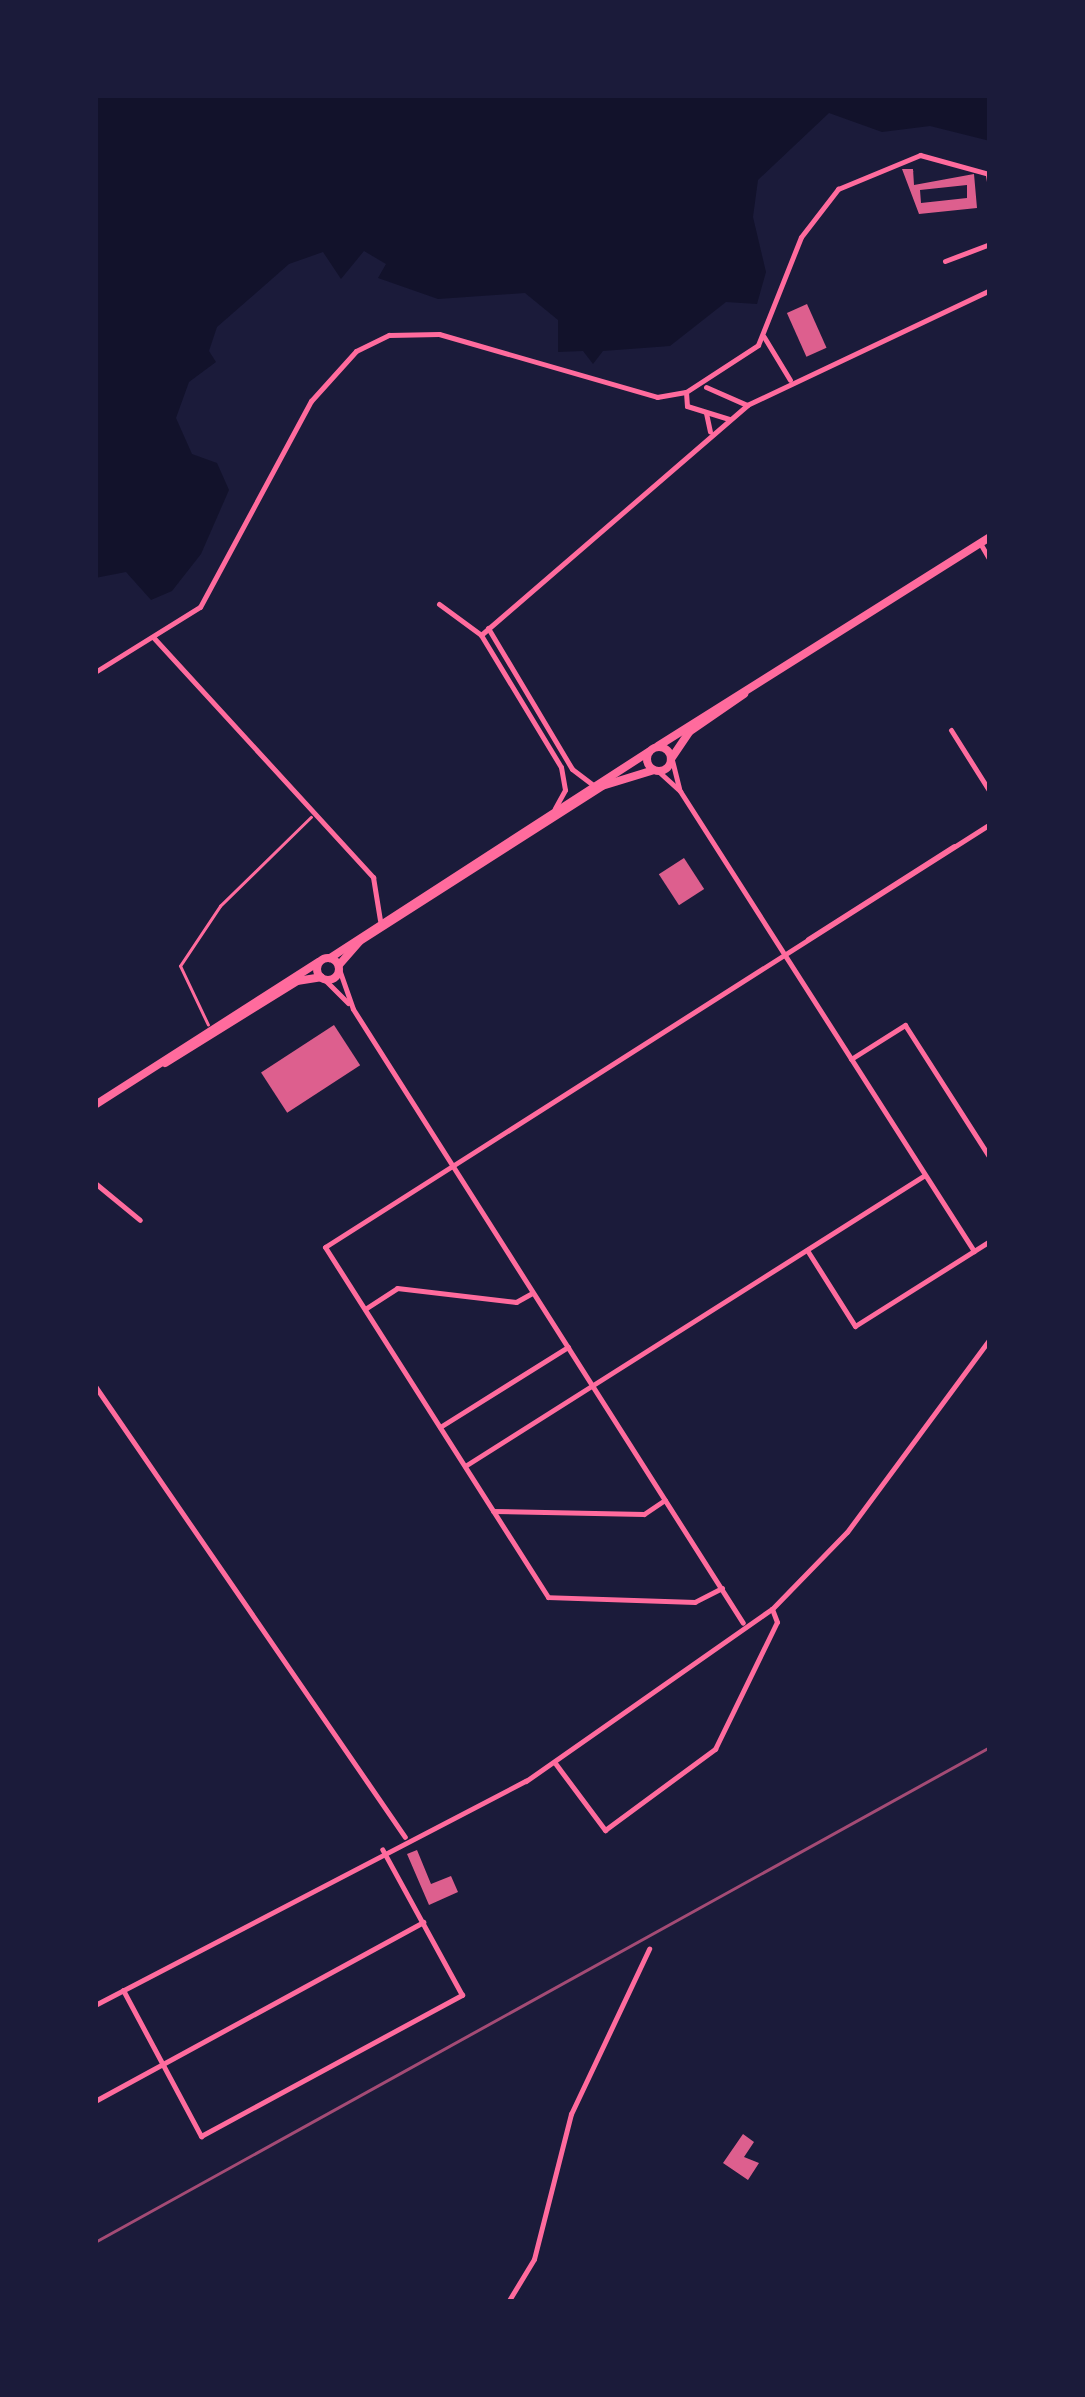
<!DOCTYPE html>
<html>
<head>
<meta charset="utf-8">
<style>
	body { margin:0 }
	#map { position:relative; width:1085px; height:2397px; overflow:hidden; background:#1b1b3a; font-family:"PT Sans Narrow",sans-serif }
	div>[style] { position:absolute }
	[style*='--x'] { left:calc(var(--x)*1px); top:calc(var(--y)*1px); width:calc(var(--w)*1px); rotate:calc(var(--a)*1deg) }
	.water>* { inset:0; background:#12122b }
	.building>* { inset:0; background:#dd5f8e; transform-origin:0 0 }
	.path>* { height:2.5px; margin:-1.25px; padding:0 1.25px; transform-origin:1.25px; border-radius:1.25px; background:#ff6b9d }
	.minor>* { height:5px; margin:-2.5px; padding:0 2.5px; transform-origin:2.5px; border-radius:2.5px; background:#ff6b9d }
	.secondary>* { height:8px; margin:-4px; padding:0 4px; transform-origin:4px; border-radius:4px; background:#ff6b9d }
	.secondary>.ring { margin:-4px; padding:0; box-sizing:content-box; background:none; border:8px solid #ff6b9d; border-radius:50% }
	.rail>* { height:2.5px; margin:-1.25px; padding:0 1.25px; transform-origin:1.25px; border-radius:1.25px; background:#a44b75 }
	span { translate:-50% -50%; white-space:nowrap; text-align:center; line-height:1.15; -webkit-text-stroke:10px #1b1b3a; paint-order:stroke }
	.frame { position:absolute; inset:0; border:98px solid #1b1b3a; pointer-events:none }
</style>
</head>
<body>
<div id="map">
	<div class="water">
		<i style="clip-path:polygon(95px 95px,990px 95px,990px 141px,930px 126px,882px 132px,829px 113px,758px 180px,753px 217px,766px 272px,757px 304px,726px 302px,670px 346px,603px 351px,593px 364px,583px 351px,558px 352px,558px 320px,525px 293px,438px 299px,378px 278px,386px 264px,364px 251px,341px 279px,323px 252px,289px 264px,217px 327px,209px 351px,216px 362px,189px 382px,176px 418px,192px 454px,217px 463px,229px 490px,201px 554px,172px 591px,151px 600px,126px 572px,95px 578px)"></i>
	</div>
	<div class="building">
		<i style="clip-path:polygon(evenodd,902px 169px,913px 169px,914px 185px,974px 174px,977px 208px,919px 214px,902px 169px,967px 185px,967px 198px,921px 203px,920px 190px,967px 185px)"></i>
		<i style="left:807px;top:304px;width:48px;height:22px;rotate:66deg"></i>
		<i style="left:684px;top:858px;width:37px;height:30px;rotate:57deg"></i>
		<i style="left:334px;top:1025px;width:48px;height:87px;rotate:57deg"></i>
		<i style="clip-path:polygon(417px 1850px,431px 1884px,451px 1876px,458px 1892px,429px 1905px,407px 1854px)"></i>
		<i style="clip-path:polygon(743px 2134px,754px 2142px,744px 2157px,759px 2163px,748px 2180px,723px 2163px)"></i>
	</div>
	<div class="path">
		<i style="--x:208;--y:1025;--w:65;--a:-115.4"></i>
		<i style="--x:180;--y:966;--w:72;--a:-56.3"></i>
		<i style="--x:220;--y:906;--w:127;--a:-44.4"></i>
	</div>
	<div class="minor">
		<i style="--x:988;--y:175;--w:13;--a:81"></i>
		<i style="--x:945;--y:261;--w:48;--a:-20.7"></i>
		<i style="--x:764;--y:337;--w:50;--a:58.8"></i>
		<i style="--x:706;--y:387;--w:45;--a:23.7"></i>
		<i style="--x:686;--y:392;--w:14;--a:86"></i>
		<i style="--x:687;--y:406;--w:44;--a:17.2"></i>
		<i style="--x:706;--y:413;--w:19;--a:78"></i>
		<i style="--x:980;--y:543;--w:20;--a:60"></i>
		<i style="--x:439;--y:604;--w:52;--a:36.4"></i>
		<i style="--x:481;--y:635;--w:154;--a:58.8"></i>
		<i style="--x:561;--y:767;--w:23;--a:80"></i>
		<i style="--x:565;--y:790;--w:21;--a:119"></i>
		<i style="--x:488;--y:628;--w:164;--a:59.2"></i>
		<i style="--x:572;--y:769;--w:26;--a:37"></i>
		<i style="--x:481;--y:635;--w:352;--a:-40.8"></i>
		<i style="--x:747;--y:405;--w:269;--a:-25.3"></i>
		<i style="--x:153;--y:637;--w:326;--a:47.5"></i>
		<i style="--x:373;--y:877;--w:44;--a:80.8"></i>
		<i style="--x:95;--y:672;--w:123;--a:-31.8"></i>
		<i style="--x:200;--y:607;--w:234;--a:-61.7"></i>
		<i style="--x:311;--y:401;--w:67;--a:-48"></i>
		<i style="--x:356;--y:351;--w:37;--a:-26"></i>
		<i style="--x:389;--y:335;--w:50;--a:-1.1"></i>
		<i style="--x:439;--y:334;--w:227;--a:16.1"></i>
		<i style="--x:657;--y:397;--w:29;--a:-10"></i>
		<i style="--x:686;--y:392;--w:86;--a:-33.1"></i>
		<i style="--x:758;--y:345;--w:116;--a:-68.3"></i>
		<i style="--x:801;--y:237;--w:61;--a:-52.4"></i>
		<i style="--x:838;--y:189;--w:89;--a:-22.5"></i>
		<i style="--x:920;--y:155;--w:72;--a:15.4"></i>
		<i style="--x:951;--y:730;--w:73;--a:57.8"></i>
		<i style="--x:672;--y:760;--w:29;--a:76"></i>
		<i style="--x:658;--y:771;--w:30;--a:42"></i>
		<i style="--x:680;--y:791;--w:546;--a:57.42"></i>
		<i style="--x:808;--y:939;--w:173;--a:-32.5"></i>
		<i style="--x:339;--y:969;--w:42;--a:70.7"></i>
		<i style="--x:353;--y:1009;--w:727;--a:57.58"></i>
		<i style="--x:324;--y:979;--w:34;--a:45"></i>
		<i style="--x:851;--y:1059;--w:64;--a:-32.2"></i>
		<i style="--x:905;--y:1025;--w:158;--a:57.4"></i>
		<i style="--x:95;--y:1183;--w:58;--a:39.4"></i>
		<i style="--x:807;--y:1250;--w:90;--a:57.7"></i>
		<i style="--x:855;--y:1326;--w:160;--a:-32.2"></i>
		<i style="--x:365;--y:1309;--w:38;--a:-33"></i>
		<i style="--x:397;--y:1288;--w:120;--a:6.7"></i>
		<i style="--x:516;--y:1302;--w:18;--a:-29"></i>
		<i style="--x:95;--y:1386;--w:547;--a:55.5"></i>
		<i style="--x:440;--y:1427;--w:151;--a:-32"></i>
		<i style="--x:465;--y:1466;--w:544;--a:-32.32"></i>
		<i style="--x:493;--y:1511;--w:151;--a:1.1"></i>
		<i style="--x:644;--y:1514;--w:25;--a:-34"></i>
		<i style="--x:722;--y:1588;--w:30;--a:153"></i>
		<i style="--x:695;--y:1602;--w:147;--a:-178.1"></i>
		<i style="--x:548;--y:1597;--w:415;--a:-122.5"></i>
		<i style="--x:325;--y:1247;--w:788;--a:-32.46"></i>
		<i style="--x:555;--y:1763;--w:84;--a:53.3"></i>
		<i style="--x:605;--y:1830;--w:137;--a:-36.4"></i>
		<i style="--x:715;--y:1749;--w:141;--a:-64"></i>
		<i style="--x:777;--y:1622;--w:14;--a:-111"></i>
		<i style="--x:123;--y:1990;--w:166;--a:61.9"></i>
		<i style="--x:201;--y:2136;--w:297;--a:-28.4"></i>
		<i style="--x:462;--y:1995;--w:166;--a:-118.7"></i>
		<i style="--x:95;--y:2005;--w:486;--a:-27.5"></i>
		<i style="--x:526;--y:1781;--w:300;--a:-35"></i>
		<i style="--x:772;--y:1609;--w:107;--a:-45.8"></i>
		<i style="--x:847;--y:1532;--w:240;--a:-53.5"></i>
		<i style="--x:95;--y:2101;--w:374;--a:-28.6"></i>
		<i style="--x:508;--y:2302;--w:50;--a:-58.8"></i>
		<i style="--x:534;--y:2259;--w:150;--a:-75.7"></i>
		<i style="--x:571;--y:2114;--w:183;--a:-64.7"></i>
	</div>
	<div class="secondary">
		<i style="--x:658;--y:746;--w:392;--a:-32.2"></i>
		<i class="ring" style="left:647px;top:747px;width:16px;height:16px"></i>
		<i style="--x:671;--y:759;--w:32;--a:-56"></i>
		<i style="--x:689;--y:732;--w:67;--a:-34.6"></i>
		<i class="ring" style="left:317px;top:958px;width:14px;height:14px"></i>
		<i style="--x:330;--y:958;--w:380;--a:-32.9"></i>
		<i style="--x:339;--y:965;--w:32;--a:-49"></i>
		<i style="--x:360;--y:941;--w:287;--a:-32.6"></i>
		<i style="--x:602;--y:786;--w:54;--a:-17.1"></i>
		<i style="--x:165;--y:1063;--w:155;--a:-31.8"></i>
		<i style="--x:297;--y:981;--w:24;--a:-9"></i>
		<i style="--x:95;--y:1105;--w:266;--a:-32.6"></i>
	</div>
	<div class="rail">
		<i style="--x:95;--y:2242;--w:1023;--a:-28.95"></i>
	</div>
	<div class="frame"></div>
</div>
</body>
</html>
